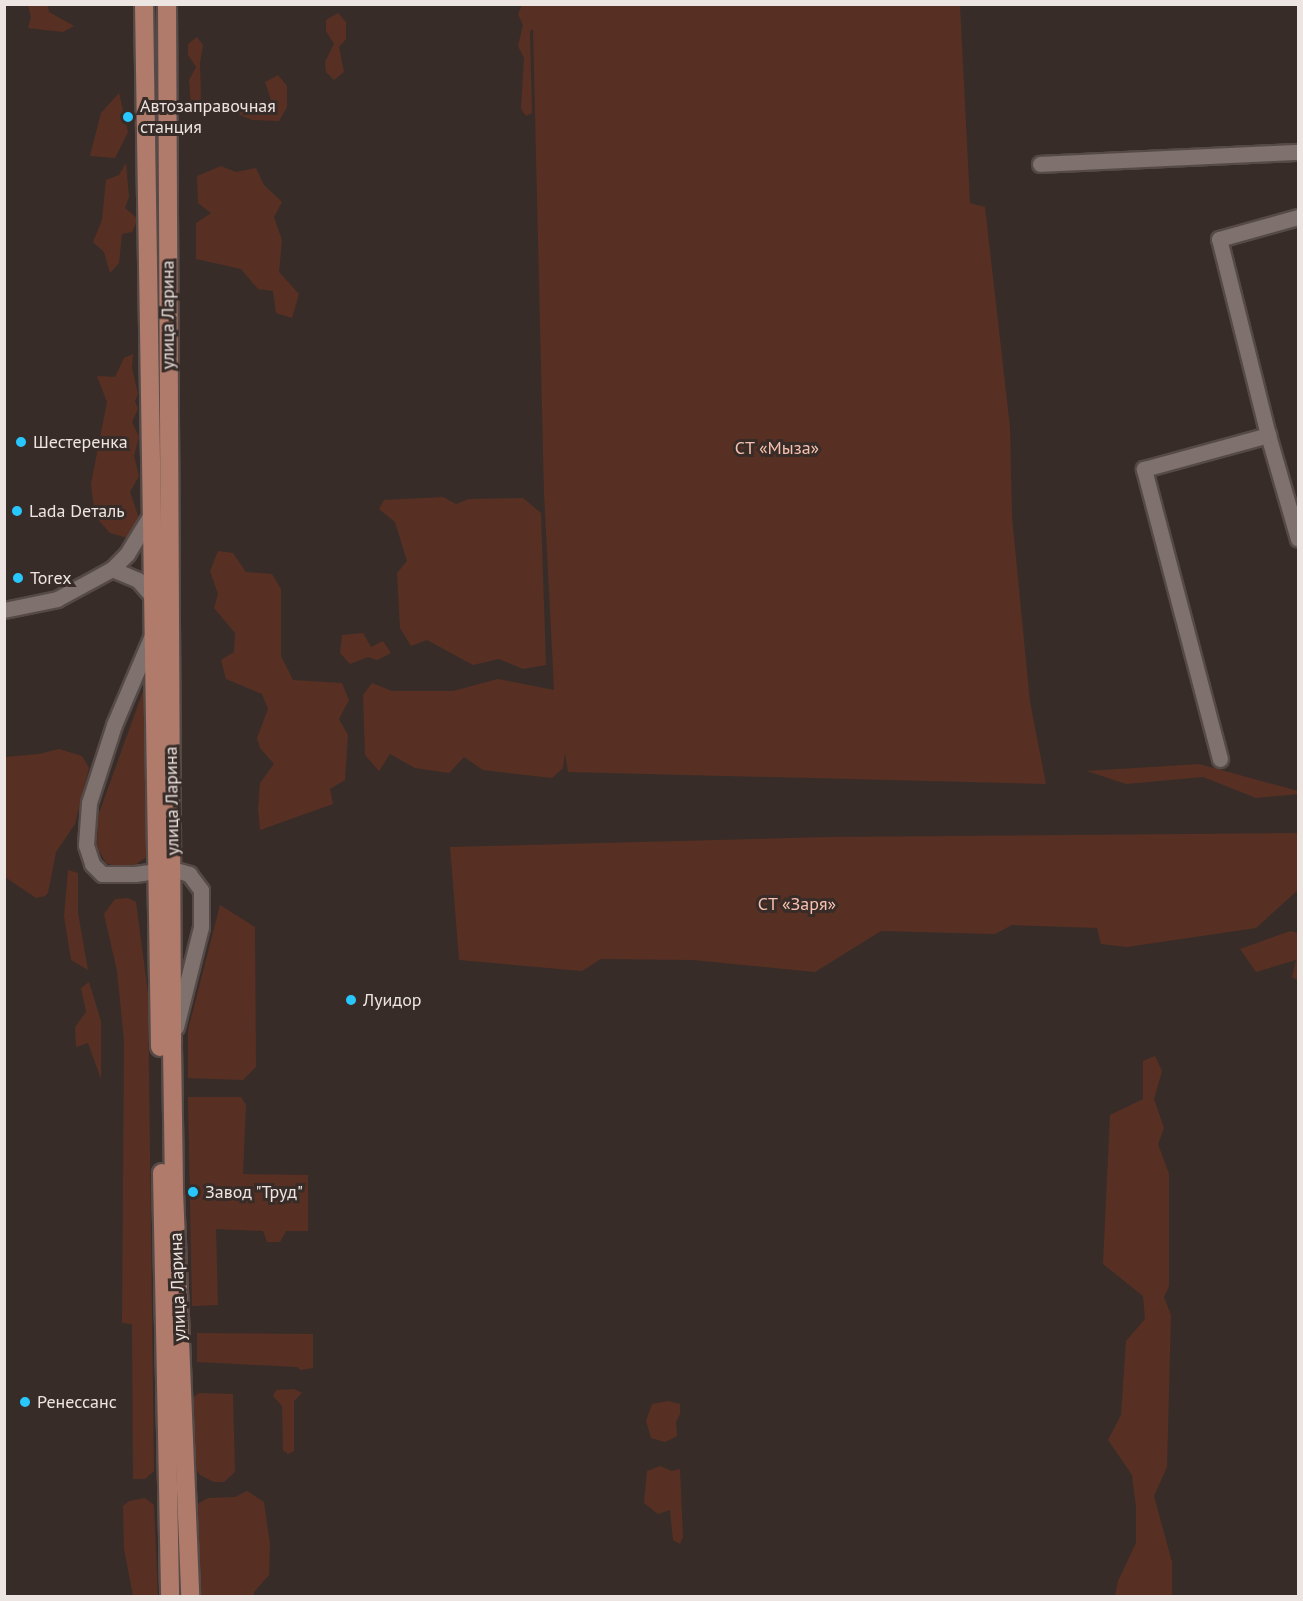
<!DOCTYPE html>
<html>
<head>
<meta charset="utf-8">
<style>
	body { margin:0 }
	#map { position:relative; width:1303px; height:1601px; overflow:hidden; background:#382c28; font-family:"PT Sans",sans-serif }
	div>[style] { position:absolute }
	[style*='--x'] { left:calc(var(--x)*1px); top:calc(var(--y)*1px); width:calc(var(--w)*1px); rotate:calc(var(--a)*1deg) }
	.green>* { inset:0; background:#573023 }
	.roads { filter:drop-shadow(2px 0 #554a47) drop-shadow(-2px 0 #554a47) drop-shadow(0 2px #554a47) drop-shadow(0 -2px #554a47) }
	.street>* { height:15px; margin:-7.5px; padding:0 7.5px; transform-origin:7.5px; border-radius:7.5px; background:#7f716d }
	.primary>* { height:18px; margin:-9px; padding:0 9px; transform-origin:9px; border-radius:9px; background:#b07b6a }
	.dots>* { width:16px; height:16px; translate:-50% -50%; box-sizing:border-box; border:3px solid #382c28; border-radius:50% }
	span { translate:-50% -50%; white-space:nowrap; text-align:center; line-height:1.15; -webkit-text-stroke:6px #382c28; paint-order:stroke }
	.poi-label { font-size:18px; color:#ede5e2 }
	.left { translate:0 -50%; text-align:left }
	.street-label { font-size:18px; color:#ede5e2 }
	.park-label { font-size:18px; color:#f8c1b0 }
	.frame { position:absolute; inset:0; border:6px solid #ede5e2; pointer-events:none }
</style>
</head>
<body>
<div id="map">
	<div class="green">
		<i style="clip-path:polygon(28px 5px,48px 5px,49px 12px,74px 26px,63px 32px,28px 28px,31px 17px)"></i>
		<i style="clip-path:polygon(522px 5px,960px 5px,970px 203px,985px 207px,1010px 427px,1012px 517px,1030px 702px,1046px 784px,568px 772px,565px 753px,563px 768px,552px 778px,483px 770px,464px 757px,449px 773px,415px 768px,390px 754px,379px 771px,365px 755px,363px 695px,372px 683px,392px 691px,453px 691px,498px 679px,554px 690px,544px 493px,533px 29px,530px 31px,532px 113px,526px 116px,521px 109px,524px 58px,518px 46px,523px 25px,518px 14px)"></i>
		<i style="clip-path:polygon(338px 13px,346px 22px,346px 39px,339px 47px,344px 72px,334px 80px,326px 72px,325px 62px,334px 44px,326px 31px,326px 20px)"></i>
		<i style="clip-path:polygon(197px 37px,203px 45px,200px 63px,201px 99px,191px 106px,189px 80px,196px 67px,188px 55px,188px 44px)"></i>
		<i style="clip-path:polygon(278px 75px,287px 86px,287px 107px,279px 121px,252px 120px,238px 114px,239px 105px,272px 103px,265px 82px)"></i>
		<i style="clip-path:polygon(119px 93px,128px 132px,115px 158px,90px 156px,101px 113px)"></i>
		<i style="clip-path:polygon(126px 163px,129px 197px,125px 208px,138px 219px,132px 232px,122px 234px,119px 263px,110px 273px,104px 252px,93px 242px,102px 220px,106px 180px,119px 175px)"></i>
		<i style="clip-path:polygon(221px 166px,236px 172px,256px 168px,264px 185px,282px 202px,274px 217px,282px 240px,279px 272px,299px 294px,292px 318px,276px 313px,273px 291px,258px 289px,241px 269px,196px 259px,196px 223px,211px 213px,198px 203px,197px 176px)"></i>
		<i style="clip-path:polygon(133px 354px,132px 368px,138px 394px,135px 401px,138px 409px,132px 422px,139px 437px,134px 456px,139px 476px,130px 492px,139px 518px,131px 539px,110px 533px,95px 516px,91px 484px,107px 402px,97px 376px,115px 377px,124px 358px)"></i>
		<i style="clip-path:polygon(443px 497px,456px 504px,469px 499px,523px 498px,541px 513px,546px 665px,523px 669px,499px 659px,473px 665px,427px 640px,411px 646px,400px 628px,397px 573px,407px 561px,395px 522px,379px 509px,384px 500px)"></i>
		<i style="clip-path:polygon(218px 551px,233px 553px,246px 572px,272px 574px,281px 589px,281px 656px,293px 680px,342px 683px,349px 700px,339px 719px,348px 735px,345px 780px,330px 789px,333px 804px,260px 830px,258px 809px,260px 783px,274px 764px,260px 748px,257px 738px,268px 709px,262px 694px,226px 679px,221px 660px,234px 652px,235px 633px,214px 608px,218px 594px,210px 571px)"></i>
		<i style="clip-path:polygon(363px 633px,371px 647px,383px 641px,391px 653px,377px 660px,368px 657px,350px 664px,340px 653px,342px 635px)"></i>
		<i style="clip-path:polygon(147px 680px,148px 856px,132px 867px,117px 867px,106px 863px,97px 847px,98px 816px)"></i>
		<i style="clip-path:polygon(59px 749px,82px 756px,89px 768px,75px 824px,56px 852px,48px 893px,45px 896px,36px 898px,5px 877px,5px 757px,39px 754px)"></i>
		<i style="clip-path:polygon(1199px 764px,1298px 791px,1298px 794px,1256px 798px,1203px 777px,1126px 784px,1087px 771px)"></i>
		<i style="clip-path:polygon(1298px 833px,1298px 890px,1256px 928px,1127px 947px,1101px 944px,1097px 928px,1012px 925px,995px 934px,881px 931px,815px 972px,693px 960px,601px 959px,582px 971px,459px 960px,450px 847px,827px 837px)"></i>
		<i style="clip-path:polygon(68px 870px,78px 873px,78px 913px,88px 970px,71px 960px,64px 916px)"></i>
		<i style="clip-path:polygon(128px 898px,136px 902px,148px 993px,154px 1471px,145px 1479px,133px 1479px,132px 1324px,122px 1323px,124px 1041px,117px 971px,104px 914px,115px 899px)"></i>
		<i style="clip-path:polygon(220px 905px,255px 927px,256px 1067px,243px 1080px,188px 1078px,188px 1030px)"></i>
		<i style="clip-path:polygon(1290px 931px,1298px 933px,1298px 981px,1292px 977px,1296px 960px,1256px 972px,1240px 949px)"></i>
		<i style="clip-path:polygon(89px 982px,101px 1021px,101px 1079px,88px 1043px,76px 1047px,75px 1027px,86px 1012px,81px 988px)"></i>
		<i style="clip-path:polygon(1155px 1056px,1162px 1071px,1154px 1099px,1164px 1128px,1158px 1144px,1169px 1174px,1169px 1286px,1164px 1297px,1171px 1315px,1167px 1467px,1154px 1496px,1172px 1562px,1172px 1596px,1115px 1596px,1118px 1581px,1136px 1543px,1136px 1507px,1132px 1475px,1108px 1440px,1121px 1415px,1126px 1341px,1145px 1319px,1143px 1296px,1103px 1264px,1110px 1115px,1143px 1099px,1143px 1061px)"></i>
		<i style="clip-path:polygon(188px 1097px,241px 1097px,246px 1105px,243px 1174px,308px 1175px,308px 1231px,286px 1231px,280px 1242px,267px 1242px,263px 1231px,216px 1229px,218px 1305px,192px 1306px)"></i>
		<i style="clip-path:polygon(197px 1333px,313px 1334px,313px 1368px,301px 1370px,297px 1367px,197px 1362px)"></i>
		<i style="clip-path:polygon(294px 1389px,302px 1393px,294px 1401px,294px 1451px,288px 1454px,283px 1450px,282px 1406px,273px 1396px,276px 1390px)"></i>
		<i style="clip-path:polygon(199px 1393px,233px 1394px,235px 1472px,224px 1482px,214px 1482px,200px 1475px,192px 1463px,191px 1404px,192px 1398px)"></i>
		<i style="clip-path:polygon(668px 1401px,680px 1404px,680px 1414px,676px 1422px,677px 1436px,665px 1442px,651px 1438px,646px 1421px,652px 1404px)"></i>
		<i style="clip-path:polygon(660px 1466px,672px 1471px,680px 1469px,683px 1537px,680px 1544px,673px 1540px,670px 1510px,658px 1514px,644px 1503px,647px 1471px)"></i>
		<i style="clip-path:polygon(247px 1491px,264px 1502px,270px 1544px,269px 1575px,254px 1592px,254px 1596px,199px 1596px,195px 1509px,199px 1503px,208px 1498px,235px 1497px)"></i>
		<i style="clip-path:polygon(145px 1498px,154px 1505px,158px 1596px,133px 1596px,124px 1549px,123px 1506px,129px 1501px)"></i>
	</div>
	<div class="roads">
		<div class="street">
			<i style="--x:1040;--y:164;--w:258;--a:-2.7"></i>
			<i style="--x:1268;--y:435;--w:108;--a:73.9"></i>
			<i style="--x:112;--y:569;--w:28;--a:23"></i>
			<i style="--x:138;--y:580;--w:23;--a:49"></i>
			<i style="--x:4;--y:610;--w:54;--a:-11.7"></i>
			<i style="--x:57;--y:599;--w:63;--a:-28.6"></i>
			<i style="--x:112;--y:569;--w:21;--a:-45"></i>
			<i style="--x:127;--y:554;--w:48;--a:-58.6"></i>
			<i style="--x:153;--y:633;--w:100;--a:113"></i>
			<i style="--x:114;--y:725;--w:82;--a:107.8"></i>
			<i style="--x:89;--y:803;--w:42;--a:94.1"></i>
			<i style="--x:86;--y:845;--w:20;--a:72"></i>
			<i style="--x:92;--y:864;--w:14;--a:45"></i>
			<i style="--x:102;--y:874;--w:33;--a:0"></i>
			<i style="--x:135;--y:874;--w:37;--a:-8"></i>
			<i style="--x:172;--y:869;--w:18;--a:16"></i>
			<i style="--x:189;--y:874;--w:20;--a:53"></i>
			<i style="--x:201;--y:890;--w:37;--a:90"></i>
			<i style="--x:201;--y:927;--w:103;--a:104"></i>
			<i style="--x:1220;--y:759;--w:300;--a:-104.7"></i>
			<i style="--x:1144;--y:469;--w:129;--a:-15.3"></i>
			<i style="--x:1268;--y:435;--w:202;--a:-104"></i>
			<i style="--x:1219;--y:239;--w:82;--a:-15.6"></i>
		</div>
		<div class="primary">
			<i style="--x:144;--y:4;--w:1043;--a:89.12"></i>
			<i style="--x:167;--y:4;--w:1041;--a:89.72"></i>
			<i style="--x:172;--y:1045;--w:146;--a:89.2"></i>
			<i style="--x:174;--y:1191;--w:405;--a:87.7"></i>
			<i style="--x:162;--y:1173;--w:423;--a:88.9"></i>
		</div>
	</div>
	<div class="dots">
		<i style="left:128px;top:117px;background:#28c8ff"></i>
		<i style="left:21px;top:442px;background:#28c8ff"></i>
		<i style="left:17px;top:511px;background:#28c8ff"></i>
		<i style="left:18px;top:578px;background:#28c8ff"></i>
		<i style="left:351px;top:1000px;background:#28c8ff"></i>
		<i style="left:193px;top:1192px;background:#28c8ff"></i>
		<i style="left:25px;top:1402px;background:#28c8ff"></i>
	</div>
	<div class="poi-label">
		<span class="left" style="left:140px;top:117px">Автозаправочная<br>станция</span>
		<span class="left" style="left:33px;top:442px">Шестеренка</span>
		<span class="left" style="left:29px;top:511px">Lada Dеталь</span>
		<span class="left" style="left:30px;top:578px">Torex</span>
		<span class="left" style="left:363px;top:1000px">Луидор</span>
		<span class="left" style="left:205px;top:1192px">Завод "Труд"</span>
		<span class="left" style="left:37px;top:1402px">Ренессанс</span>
	</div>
	<div class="street-label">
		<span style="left:168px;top:315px;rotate:-90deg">улица Ларина</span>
		<span style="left:172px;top:801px;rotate:-91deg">улица Ларина</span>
		<span style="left:178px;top:1287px;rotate:-92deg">улица Ларина</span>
	</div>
	<div class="park-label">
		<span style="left:777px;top:448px">СТ «Мыза»</span>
		<span style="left:797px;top:904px">СТ «Заря»</span>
	</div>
	<div class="frame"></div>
</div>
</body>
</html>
